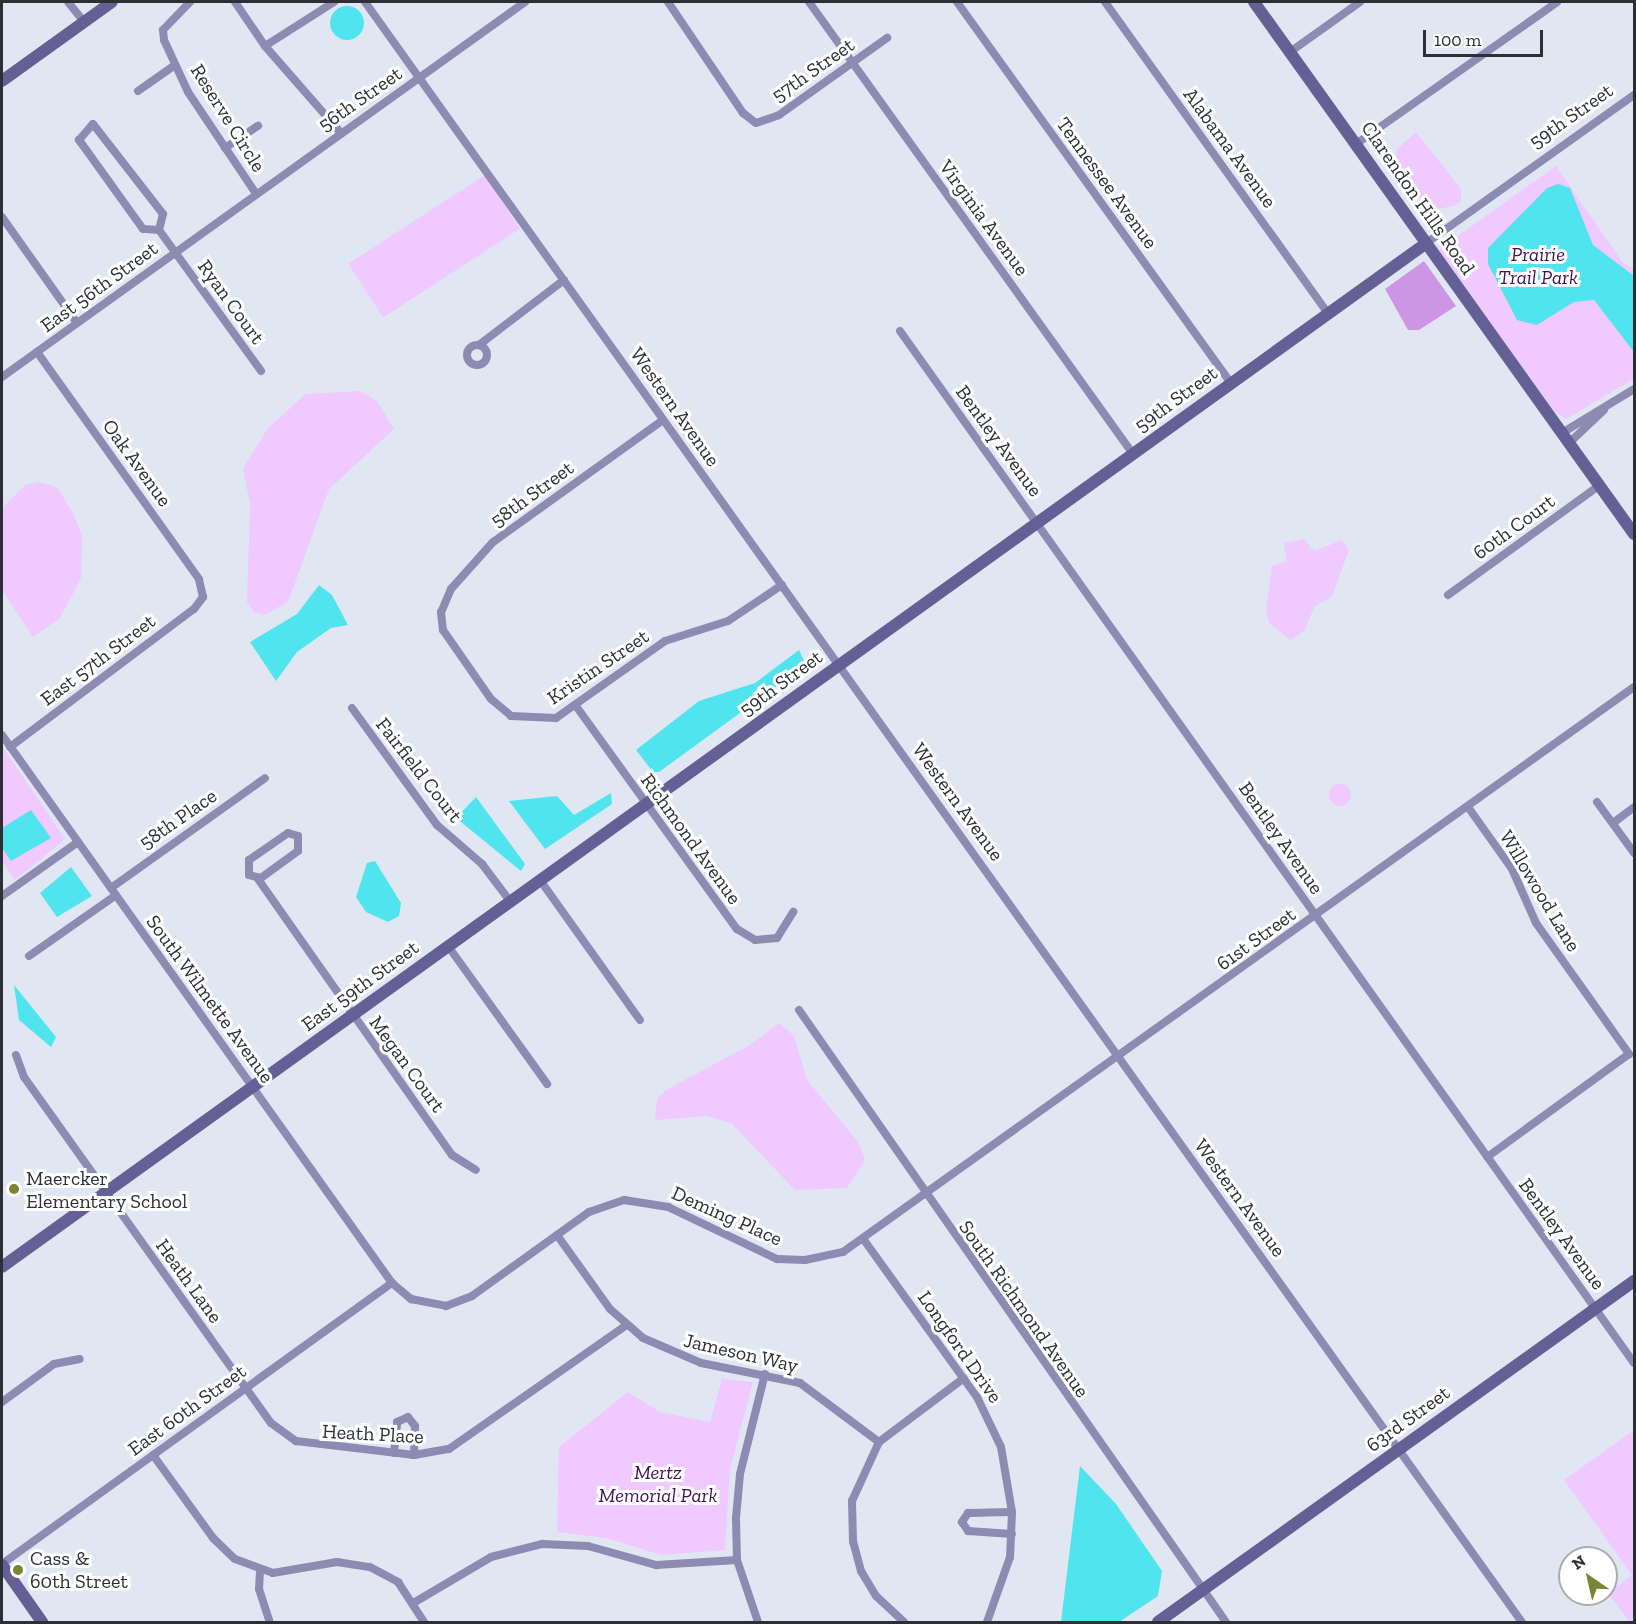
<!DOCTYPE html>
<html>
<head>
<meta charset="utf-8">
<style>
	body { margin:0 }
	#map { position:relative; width:1636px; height:1624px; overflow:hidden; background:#e0e7f3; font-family:"Zilla Slab",serif }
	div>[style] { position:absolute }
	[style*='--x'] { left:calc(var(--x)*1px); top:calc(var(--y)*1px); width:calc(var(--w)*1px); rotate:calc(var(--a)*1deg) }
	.green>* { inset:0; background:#efc9ff; transform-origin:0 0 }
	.round { border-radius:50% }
	.forest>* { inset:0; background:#cd96e4 }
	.water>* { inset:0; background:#50e4ee }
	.street>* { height:8px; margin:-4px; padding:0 4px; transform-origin:4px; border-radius:4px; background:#8d8bb1 }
	.street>.ring { margin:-4px; padding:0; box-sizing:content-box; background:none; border:8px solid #8d8bb1; border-radius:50% }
	.secondary>* { height:12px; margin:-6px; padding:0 6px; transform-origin:6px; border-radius:6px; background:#645f95 }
	.dots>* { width:16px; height:16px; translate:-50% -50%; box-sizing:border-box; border:3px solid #fff; border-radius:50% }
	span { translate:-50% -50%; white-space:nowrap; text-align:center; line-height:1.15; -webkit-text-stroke:6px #fff; paint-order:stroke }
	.street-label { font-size:20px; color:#2c2f33 }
	.park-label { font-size:20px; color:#420e54; font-style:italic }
	.poi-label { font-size:20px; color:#2c2f33 }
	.left { translate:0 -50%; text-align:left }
	.frame { position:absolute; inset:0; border:3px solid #2c2f33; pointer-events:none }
	.north { position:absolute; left:1558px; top:1546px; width:60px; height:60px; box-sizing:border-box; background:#fff; border:2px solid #abacad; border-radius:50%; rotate:326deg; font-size:16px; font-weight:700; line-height:24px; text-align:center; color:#2c2f33 }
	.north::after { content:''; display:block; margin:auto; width:21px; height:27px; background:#7a8532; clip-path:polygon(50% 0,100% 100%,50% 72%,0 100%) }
	.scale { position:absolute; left:1423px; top:30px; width:120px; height:27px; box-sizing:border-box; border:3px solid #2c2f33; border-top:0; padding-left:8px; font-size:18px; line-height:21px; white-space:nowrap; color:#2c2f33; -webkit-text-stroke:4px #fff; paint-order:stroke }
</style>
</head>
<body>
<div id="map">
	<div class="green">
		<i style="clip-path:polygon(1416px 132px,1461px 189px,1461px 201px,1453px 206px,1427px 211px,1396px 162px,1397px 149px)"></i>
		<i style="clip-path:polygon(1556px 166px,1623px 263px,1634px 269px,1634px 379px,1566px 419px,1554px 411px,1438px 250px)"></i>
		<i style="left:485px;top:175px;width:64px;height:163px;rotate:57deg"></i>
		<i style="clip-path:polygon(360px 391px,377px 401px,394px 429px,329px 489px,288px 602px,264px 615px,254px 612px,247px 602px,250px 504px,243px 468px,268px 428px,306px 394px)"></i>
		<i style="clip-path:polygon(39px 482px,57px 487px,73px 513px,82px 536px,81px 578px,60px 618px,33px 637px,2px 590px,2px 508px,25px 485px)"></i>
		<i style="clip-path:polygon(1304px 539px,1314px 551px,1342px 540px,1349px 550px,1332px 596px,1314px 607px,1305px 630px,1290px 640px,1269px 623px,1266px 610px,1272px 566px,1287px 561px,1284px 543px)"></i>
		<i style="clip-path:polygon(2px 746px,65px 839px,15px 880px,2px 861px)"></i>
		<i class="round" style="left:1329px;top:784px;width:22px;height:22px"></i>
		<i style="clip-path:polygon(779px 1023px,794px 1036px,807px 1080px,859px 1143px,865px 1160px,847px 1188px,795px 1190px,731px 1123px,706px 1116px,655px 1120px,657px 1099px,666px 1090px,750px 1045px)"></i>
		<i style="clip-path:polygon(722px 1379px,753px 1382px,730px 1469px,725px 1550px,661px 1555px,607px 1538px,557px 1532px,559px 1447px,628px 1392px,660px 1412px,710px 1422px)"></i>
		<i style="clip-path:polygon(1634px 1430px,1634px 1622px,1630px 1622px,1608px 1593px,1632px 1575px,1564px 1480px)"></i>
	</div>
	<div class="forest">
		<i style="clip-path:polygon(1424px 261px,1456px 306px,1419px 330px,1408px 330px,1385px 289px)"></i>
	</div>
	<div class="water">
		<i class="round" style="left:330px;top:6px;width:34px;height:34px"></i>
		<i style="clip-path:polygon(1558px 184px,1570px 188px,1593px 245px,1634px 276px,1634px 352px,1594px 300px,1574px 302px,1537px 325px,1517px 320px,1488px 264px,1488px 248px,1547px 188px)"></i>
		<i style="clip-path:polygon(319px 585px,332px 595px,348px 625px,331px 628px,297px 652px,276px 681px,250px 642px,297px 614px)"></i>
		<i style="clip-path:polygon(799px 650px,806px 665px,659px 772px,653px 772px,636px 750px,699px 701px,755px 683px)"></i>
		<i style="clip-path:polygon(611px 793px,612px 804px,545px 849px,509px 801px,557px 796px,574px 815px)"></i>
		<i style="clip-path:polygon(476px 797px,525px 864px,521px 871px,456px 818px)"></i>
		<i style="clip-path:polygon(31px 810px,51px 838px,11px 861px,2px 848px,2px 828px)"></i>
		<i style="clip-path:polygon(375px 861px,401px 903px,399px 916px,388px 922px,366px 912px,356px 897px,367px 863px)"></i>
		<i style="clip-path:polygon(71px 867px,92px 896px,57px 917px,40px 893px)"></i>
		<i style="clip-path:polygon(14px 985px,56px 1037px,51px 1047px,19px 1020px)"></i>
		<i style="clip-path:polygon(1080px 1466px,1116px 1504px,1162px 1571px,1158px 1596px,1119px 1622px,1061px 1622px)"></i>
	</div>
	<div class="street">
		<i style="--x:68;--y:2;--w:26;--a:51"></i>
		<i style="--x:190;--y:2;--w:39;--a:134"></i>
		<i style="--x:163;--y:30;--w:10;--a:84"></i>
		<i style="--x:164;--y:40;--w:57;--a:65.2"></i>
		<i style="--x:188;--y:92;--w:120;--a:56.2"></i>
		<i style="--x:235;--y:2;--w:53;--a:55.7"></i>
		<i style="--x:265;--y:46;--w:116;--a:48.9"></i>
		<i style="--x:365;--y:2;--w:1991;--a:54.47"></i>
		<i style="--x:668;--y:2;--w:134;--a:56"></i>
		<i style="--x:743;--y:113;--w:16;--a:38"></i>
		<i style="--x:756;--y:123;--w:24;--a:-19"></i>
		<i style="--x:779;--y:115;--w:133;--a:-35.5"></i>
		<i style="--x:809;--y:2;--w:556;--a:54.37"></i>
		<i style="--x:957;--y:2;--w:470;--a:54.3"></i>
		<i style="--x:1105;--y:2;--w:384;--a:54.4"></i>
		<i style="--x:265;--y:46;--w:82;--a:-32.5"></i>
		<i style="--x:1290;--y:52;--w:86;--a:-35.5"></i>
		<i style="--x:138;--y:91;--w:45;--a:-35.1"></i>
		<i style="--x:1356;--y:144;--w:246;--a:-35.2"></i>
		<i style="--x:225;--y:148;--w:40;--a:-34"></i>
		<i style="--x:2;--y:217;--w:130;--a:54.7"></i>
		<i style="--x:159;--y:230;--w:16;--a:-176"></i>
		<i style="--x:143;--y:229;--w:110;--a:-125.7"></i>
		<i style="--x:79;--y:140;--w:21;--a:-49"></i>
		<i style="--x:93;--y:124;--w:114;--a:52.1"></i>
		<i style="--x:163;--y:214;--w:16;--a:104"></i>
		<i style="--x:159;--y:230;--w:174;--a:54.1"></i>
		<i style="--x:1425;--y:244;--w:257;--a:-35.5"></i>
		<i style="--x:900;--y:331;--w:1266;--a:54.58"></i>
		<i style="--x:479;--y:345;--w:107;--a:-37.4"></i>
		<i class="ring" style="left:467px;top:345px;width:12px;height:12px"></i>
		<i style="--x:2;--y:377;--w:644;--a:-35.64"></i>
		<i style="--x:663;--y:420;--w:209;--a:144.3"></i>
		<i style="--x:493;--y:542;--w:63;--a:131.8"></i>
		<i style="--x:451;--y:589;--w:25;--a:113"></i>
		<i style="--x:441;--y:612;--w:18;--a:84"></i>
		<i style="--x:443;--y:630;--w:84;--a:55.2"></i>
		<i style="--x:491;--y:699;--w:26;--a:40"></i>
		<i style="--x:511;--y:716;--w:45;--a:2.5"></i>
		<i style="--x:556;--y:718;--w:133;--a:-35.2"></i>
		<i style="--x:665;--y:641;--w:66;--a:-17.6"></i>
		<i style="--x:728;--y:621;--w:65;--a:-33.7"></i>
		<i style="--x:1562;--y:433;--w:84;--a:-31.4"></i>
		<i style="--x:1569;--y:443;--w:48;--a:-43.3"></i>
		<i style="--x:1448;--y:595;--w:188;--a:-35.9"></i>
		<i style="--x:576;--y:706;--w:275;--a:54.2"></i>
		<i style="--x:737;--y:929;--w:21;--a:31"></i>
		<i style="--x:755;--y:940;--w:22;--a:-5"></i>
		<i style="--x:777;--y:938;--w:31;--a:-58"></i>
		<i style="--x:352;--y:708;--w:145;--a:54"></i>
		<i style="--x:437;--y:825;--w:60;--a:40.9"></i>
		<i style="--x:482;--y:864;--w:46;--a:52.9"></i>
		<i style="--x:2;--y:735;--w:673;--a:54.56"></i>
		<i style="--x:392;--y:1283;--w:25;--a:40"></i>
		<i style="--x:411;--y:1299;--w:36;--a:11"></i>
		<i style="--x:446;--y:1306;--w:28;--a:-21"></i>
		<i style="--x:472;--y:1296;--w:144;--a:-35.7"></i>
		<i style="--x:589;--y:1212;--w:37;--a:-19"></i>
		<i style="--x:624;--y:1200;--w:45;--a:9"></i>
		<i style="--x:668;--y:1207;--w:121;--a:25.5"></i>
		<i style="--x:777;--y:1259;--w:28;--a:2"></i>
		<i style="--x:805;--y:1260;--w:39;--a:-12"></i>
		<i style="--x:843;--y:1252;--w:972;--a:-35.54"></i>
		<i style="--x:10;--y:747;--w:230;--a:-36.9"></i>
		<i style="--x:194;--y:609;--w:15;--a:-53"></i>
		<i style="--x:203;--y:597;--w:18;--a:-103"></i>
		<i style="--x:199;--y:579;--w:279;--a:-125.5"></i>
		<i style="--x:1597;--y:802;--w:63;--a:54"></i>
		<i style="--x:1468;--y:807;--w:76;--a:54.6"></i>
		<i style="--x:1512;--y:869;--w:59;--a:66"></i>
		<i style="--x:1536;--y:923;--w:161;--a:54.6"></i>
		<i style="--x:1629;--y:1054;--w:175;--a:144"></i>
		<i style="--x:1613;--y:823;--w:26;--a:-37"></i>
		<i style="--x:288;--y:833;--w:10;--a:17"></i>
		<i style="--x:298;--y:836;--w:15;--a:90"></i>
		<i style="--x:298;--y:851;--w:46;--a:143.9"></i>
		<i style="--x:261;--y:878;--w:12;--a:-166"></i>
		<i style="--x:249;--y:875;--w:15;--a:-90"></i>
		<i style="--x:249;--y:860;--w:47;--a:-34.7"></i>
		<i style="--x:258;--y:879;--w:337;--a:54.9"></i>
		<i style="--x:452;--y:1155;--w:28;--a:32"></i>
		<i style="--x:540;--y:880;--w:172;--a:54.5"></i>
		<i style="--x:111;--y:888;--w:189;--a:-35.5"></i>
		<i style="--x:2;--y:896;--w:93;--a:-35.4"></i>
		<i style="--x:448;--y:946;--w:170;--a:54.3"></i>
		<i style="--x:29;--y:956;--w:106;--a:-35"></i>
		<i style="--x:799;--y:1010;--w:746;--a:55.1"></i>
		<i style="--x:16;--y:1055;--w:23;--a:70"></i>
		<i style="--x:24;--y:1077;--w:360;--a:54.5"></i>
		<i style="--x:233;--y:1370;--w:65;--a:54.4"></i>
		<i style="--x:271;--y:1423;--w:31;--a:36"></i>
		<i style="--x:296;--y:1441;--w:119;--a:6.8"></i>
		<i style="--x:414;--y:1455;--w:36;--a:-10"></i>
		<i style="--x:449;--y:1449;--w:217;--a:-34.9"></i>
		<i style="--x:557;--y:1235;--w:91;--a:54.4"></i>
		<i style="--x:610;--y:1309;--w:44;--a:41.3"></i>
		<i style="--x:643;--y:1338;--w:63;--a:23.3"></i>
		<i style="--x:701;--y:1363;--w:101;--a:11.4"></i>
		<i style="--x:800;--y:1383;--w:99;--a:36.8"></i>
		<i style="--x:864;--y:1240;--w:193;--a:54.3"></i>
		<i style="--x:977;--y:1397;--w:55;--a:64.4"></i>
		<i style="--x:1001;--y:1447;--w:66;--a:80.4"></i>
		<i style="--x:1012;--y:1512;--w:45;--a:92.5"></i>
		<i style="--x:1010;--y:1557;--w:69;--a:109.5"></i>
		<i style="--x:2;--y:1402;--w:64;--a:-36.2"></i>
		<i style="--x:54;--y:1364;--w:26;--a:-11"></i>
		<i style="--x:394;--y:1453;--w:31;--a:-84"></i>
		<i style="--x:397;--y:1422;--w:12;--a:-24"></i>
		<i style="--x:408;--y:1417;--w:11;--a:52"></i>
		<i style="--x:415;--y:1426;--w:29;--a:92"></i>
		<i style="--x:153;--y:1455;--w:102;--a:54.1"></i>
		<i style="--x:213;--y:1538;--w:30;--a:44"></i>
		<i style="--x:235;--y:1559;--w:40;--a:20.2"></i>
		<i style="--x:273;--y:1573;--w:65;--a:-9.8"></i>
		<i style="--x:337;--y:1562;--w:33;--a:9"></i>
		<i style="--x:370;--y:1567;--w:32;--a:28"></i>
		<i style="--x:398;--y:1582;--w:48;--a:57"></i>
		<i style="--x:1012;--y:1512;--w:44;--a:178.7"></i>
		<i style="--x:968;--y:1513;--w:11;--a:124"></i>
		<i style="--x:962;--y:1522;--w:11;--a:56"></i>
		<i style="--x:968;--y:1531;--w:44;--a:3.9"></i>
		<i style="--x:2;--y:1564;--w:481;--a:-35.8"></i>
		<i style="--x:260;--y:1571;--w:18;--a:93"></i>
		<i style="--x:259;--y:1589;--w:35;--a:72"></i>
		<i style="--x:415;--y:1602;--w:88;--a:-30.6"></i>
		<i style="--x:491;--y:1557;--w:53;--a:-14.3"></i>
		<i style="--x:542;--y:1544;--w:46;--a:2.5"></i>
		<i style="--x:588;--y:1546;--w:71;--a:15.6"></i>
		<i style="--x:656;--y:1565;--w:81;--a:-3.5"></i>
		<i style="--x:758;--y:1622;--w:65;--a:-108.7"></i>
		<i style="--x:737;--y:1560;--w:42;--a:-91.4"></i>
		<i style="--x:736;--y:1518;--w:44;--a:-84.8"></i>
		<i style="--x:740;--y:1474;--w:103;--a:-76"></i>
		<i style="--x:904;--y:1622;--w:38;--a:-137"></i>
		<i style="--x:876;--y:1596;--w:29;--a:-121"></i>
		<i style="--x:861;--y:1571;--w:30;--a:-105"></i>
		<i style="--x:853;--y:1542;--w:41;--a:-91.4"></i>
		<i style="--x:852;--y:1501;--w:65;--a:-65.4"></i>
		<i style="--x:879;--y:1442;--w:106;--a:-37"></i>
	</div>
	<div class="secondary">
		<i style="--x:1254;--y:2;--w:654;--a:54.46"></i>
		<i style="--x:2;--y:81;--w:135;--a:-35.7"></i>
		<i style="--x:2;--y:1267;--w:1753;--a:-35.71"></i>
		<i style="--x:2;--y:1565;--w:70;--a:54.9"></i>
		<i style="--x:1158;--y:1622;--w:586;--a:-35.62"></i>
	</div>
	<div class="dots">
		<i style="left:14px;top:1189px;background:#7a8532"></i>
		<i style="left:18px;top:1570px;background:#7a8532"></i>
	</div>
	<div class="street-label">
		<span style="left:813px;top:70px;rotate:-35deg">57th Street</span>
		<span style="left:360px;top:99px;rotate:-35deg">56th Street</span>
		<span style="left:1571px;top:116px;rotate:-35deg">59th Street</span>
		<span style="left:228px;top:118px;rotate:58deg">Reserve Circle</span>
		<span style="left:1230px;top:148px;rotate:54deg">Alabama Avenue</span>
		<span style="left:1107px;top:183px;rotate:54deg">Tennessee Avenue</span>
		<span style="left:1418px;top:198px;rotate:55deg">Clarendon Hills Road</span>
		<span style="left:984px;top:218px;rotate:54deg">Virginia Avenue</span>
		<span style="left:99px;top:287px;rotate:-36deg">East 56th Street</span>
		<span style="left:231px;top:302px;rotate:54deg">Ryan Court</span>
		<span style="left:1176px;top:399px;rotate:-36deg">59th Street</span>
		<span style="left:675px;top:407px;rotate:55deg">Western Avenue</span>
		<span style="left:999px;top:441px;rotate:54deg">Bentley Avenue</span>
		<span style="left:137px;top:463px;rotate:54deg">Oak Avenue</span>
		<span style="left:532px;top:494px;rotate:-36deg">58th Street</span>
		<span style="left:1514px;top:527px;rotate:-36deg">60th Court</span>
		<span style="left:98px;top:660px;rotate:-37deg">East 57th Street</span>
		<span style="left:598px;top:667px;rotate:-34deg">Kristin Street</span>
		<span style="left:781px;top:683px;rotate:-36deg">59th Street</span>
		<span style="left:419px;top:770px;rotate:52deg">Fairfield Court</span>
		<span style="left:958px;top:802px;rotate:54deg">Western Avenue</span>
		<span style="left:178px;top:819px;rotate:-35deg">58th Place</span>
		<span style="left:1281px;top:838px;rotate:55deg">Bentley Avenue</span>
		<span style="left:691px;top:839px;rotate:54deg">Richmond Avenue</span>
		<span style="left:1540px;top:891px;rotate:59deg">Willowood Lane</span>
		<span style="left:1256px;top:939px;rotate:-36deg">61st Street</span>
		<span style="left:360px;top:986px;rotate:-36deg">East 59th Street</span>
		<span style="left:210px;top:999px;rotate:54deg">South Wilmette Avenue</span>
		<span style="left:407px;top:1064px;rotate:54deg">Megan Court</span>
		<span style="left:1240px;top:1198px;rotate:54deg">Western Avenue</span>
		<span style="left:727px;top:1216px;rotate:24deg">Deming Place</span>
		<span style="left:1562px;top:1234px;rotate:54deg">Bentley Avenue</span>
		<span style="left:189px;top:1281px;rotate:54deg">Heath Lane</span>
		<span style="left:1024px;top:1309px;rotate:55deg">South Richmond Avenue</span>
		<span style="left:960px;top:1347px;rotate:55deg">Longford Drive</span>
		<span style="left:741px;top:1353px;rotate:13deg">Jameson Way</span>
		<span style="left:187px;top:1410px;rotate:-36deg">East 60th Street</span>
		<span style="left:1408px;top:1419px;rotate:-36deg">63rd Street</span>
		<span style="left:373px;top:1434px;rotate:3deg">Heath Place</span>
	</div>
	<div class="park-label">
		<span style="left:1538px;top:266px">Prairie<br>Trail Park</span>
		<span style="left:658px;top:1484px">Mertz<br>Memorial Park</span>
	</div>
	<div class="poi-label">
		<span class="left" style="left:26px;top:1190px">Maercker<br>Elementary School</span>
		<span class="left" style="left:30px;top:1570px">Cass &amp;<br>60th Street</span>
	</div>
	<div class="frame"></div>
	<div class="north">N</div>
	<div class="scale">100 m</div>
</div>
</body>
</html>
